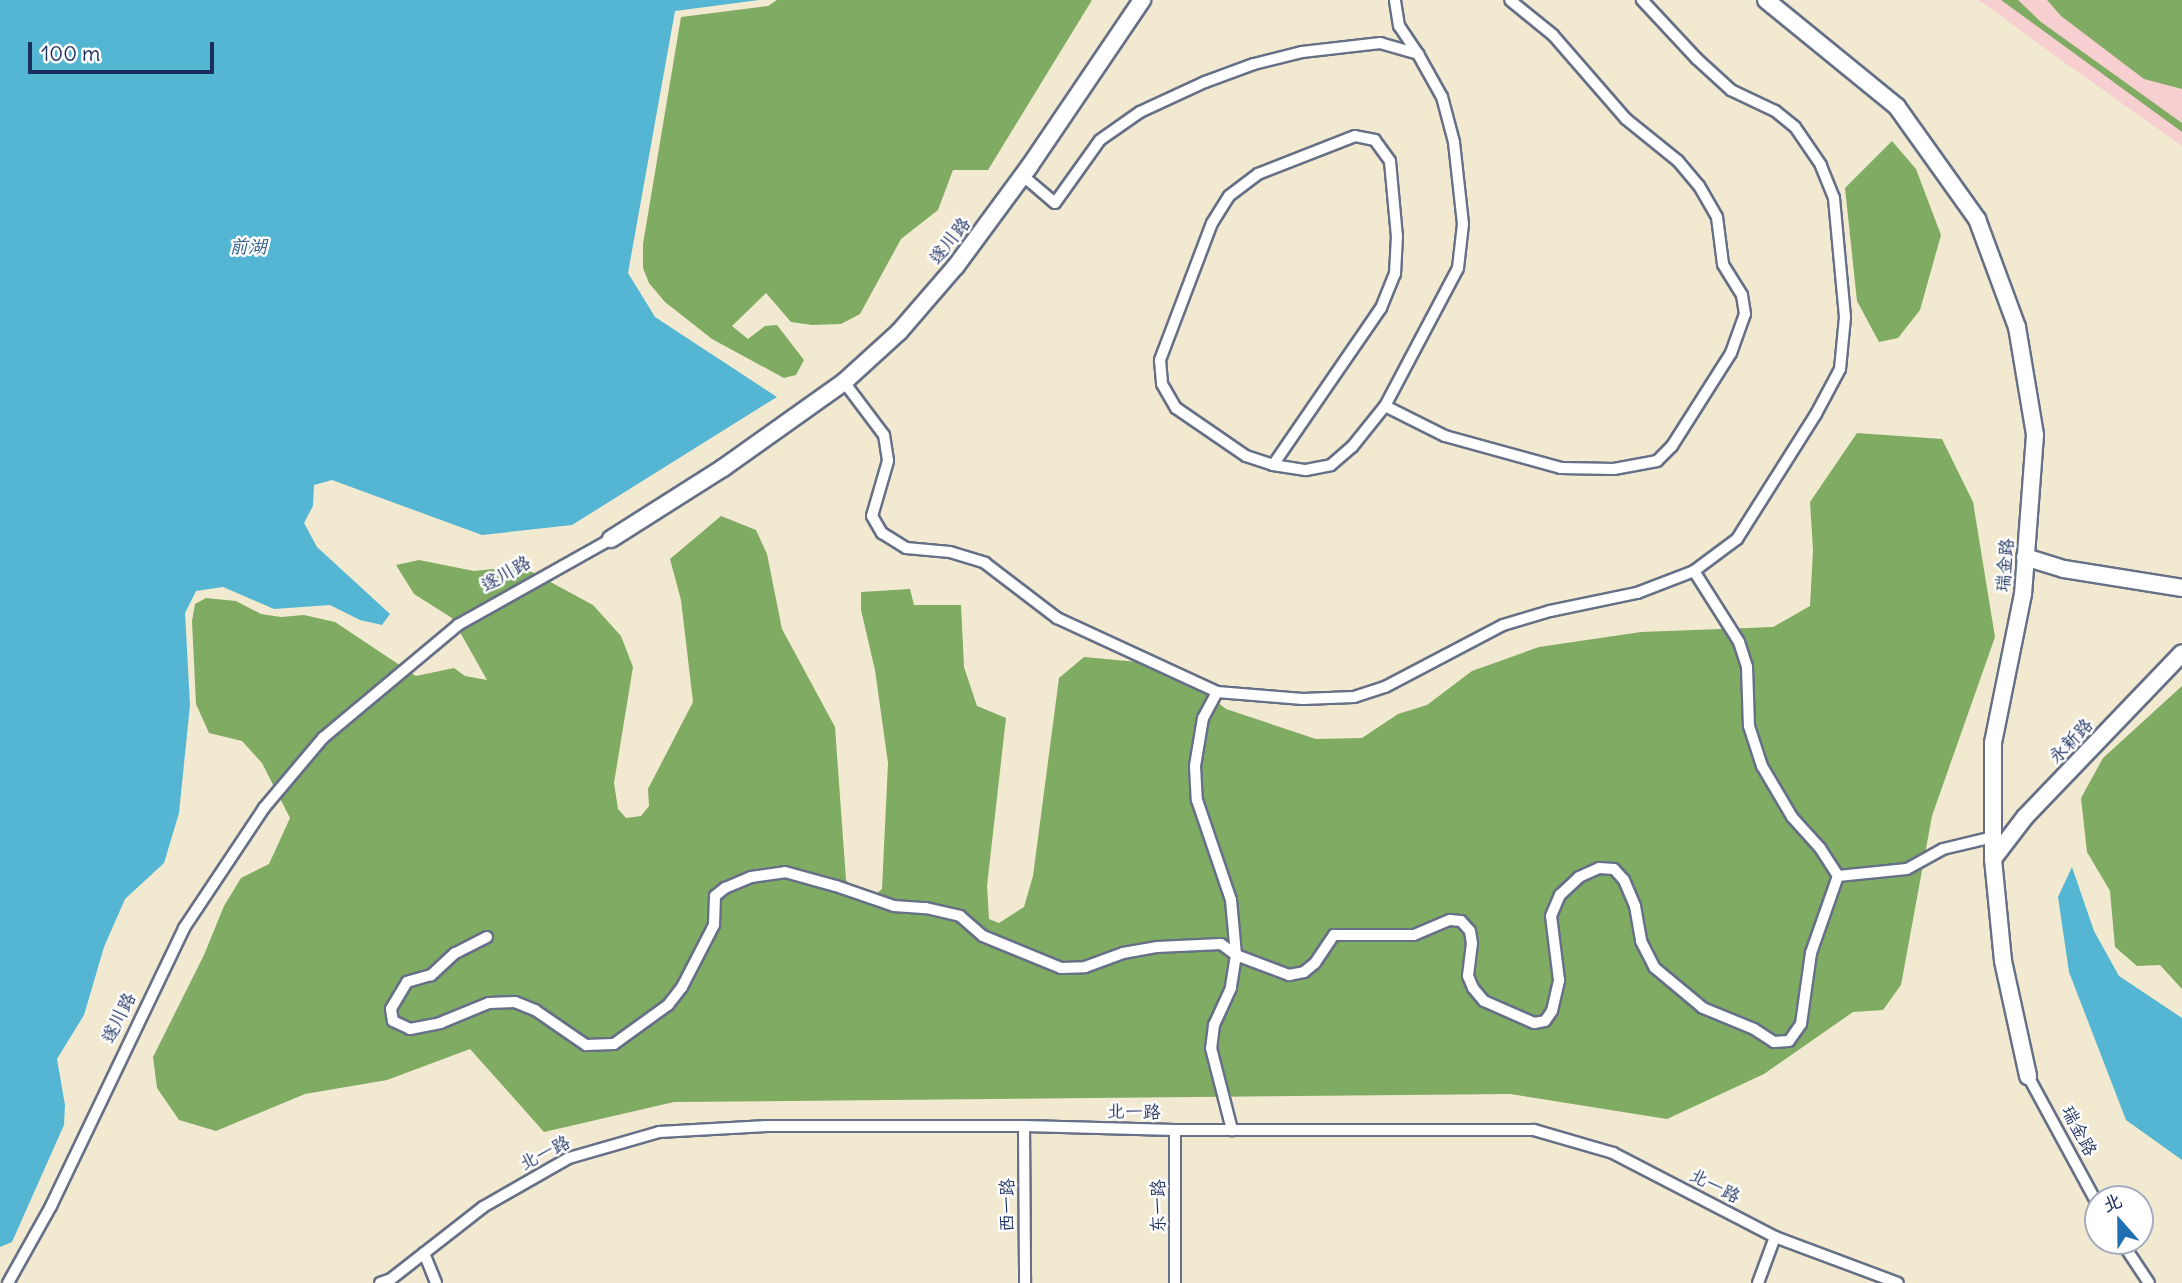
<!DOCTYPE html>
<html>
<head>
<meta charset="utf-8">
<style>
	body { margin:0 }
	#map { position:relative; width:2182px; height:1283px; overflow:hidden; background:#f2e9d1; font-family:Delius,"LXGW WenKai TC",sans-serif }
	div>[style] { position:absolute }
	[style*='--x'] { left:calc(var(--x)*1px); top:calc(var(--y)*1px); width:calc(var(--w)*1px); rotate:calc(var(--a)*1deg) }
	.built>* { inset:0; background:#f7cfd1 }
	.forest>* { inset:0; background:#7fab63 }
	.water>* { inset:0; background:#54b6d2 }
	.roads { filter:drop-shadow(2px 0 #667086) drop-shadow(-2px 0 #667086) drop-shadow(0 2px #667086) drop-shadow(0 -2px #667086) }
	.street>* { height:10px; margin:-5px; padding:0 5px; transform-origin:5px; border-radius:5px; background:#fff }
	.secondary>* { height:16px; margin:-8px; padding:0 8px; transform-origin:8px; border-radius:8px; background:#fff }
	span { translate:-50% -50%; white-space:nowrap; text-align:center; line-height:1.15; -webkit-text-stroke:5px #fff; paint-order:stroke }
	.street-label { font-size:18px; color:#1b2f5e }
	.water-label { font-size:19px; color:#2f5e87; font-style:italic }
	.north { position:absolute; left:2084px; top:1185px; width:70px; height:70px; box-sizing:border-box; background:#fff; border:2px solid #a4acbf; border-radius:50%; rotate:339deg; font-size:19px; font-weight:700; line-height:28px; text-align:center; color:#1b2f5e }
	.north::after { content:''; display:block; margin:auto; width:24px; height:32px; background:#1f6fb2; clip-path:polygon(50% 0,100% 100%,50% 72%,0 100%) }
	.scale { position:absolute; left:28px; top:42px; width:186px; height:32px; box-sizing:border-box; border:4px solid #1b2f5e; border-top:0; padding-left:9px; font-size:21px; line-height:24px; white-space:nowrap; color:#1b2f5e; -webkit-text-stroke:5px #fff; paint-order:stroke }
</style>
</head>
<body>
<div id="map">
	<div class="built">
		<i style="clip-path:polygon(1979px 0,2182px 0,2182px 146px,2054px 55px)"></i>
	</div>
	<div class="forest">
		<i style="clip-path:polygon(777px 0,1092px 0,988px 170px,953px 170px,938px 210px,901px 239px,860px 314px,841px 324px,812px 325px,791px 322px,766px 293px,732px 326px,748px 339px,765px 326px,777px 325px,804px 360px,796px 375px,784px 378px,712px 339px,665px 302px,649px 283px,643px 268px,643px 244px,681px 17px,768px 6px)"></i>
		<i style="clip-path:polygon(2001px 0,2018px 0,2041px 22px,2182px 123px,2182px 132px)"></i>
		<i style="clip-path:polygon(2047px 0,2182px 0,2182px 89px,2144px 79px,2061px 16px)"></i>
		<i style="clip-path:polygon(1892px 141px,1916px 169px,1941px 235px,1920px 310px,1898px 338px,1879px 342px,1857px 301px,1845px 188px)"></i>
		<i style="clip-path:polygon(1857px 433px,1942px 439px,1973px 502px,1995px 637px,1932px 816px,1901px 985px,1883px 1010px,1853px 1012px,1764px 1074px,1667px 1119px,1510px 1094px,674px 1102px,544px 1132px,470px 1049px,387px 1080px,305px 1094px,216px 1131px,179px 1120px,157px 1088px,153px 1057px,204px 955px,224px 906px,241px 878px,269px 864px,290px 818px,262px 763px,242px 741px,209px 733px,196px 704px,192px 621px,195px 604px,206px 598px,236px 601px,261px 614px,281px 617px,304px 615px,335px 622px,416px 676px,454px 668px,465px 676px,487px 680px,452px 618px,414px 594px,396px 565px,419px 560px,474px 571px,513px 567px,532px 572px,593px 605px,621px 636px,633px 667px,614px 783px,618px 809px,626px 818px,641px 816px,649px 806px,648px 789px,693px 702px,681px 600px,670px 559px,721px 516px,756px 530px,767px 554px,782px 629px,835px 727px,846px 880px,856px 893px,871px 898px,882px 889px,888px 763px,875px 670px,861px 610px,861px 592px,910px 589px,914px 605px,961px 605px,964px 667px,977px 706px,1006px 718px,987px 886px,989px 919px,999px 923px,1024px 907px,1033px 876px,1059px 678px,1084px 657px,1171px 665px,1226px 709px,1316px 739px,1362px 738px,1398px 714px,1427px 705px,1472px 671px,1539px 647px,1641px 632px,1773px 627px,1810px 606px,1813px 550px,1810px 502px)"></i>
		<i style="clip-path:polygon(2182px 686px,2182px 989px,2160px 965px,2137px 966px,2115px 947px,2110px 891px,2087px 852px,2081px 798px,2103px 758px)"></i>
	</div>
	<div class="water">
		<i style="clip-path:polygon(0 0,759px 0,675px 11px,628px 273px,655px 317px,777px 397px,572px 525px,482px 535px,332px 480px,314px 485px,313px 506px,304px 523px,317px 547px,390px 614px,382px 625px,360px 620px,330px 605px,274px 609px,223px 587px,196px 591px,185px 613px,190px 705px,179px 813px,164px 863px,125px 899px,104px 947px,84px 1015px,57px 1059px,65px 1105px,64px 1125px,12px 1242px,0 1247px)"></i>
		<i style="clip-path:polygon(2072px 867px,2094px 931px,2119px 976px,2182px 1018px,2182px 1160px,2126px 1120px,2069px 972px,2058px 897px)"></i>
	</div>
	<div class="roads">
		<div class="street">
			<i style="--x:1022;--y:175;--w:43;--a:40.3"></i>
			<i style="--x:1055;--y:203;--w:77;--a:-54.5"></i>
			<i style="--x:1100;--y:140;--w:49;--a:-35"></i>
			<i style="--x:1140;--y:112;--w:72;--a:-24.8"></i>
			<i style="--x:1205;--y:82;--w:52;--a:-20.2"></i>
			<i style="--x:1254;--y:64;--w:49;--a:-14"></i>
			<i style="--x:1302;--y:52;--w:79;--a:-6.6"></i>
			<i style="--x:1380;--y:43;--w:40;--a:16"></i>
			<i style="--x:1418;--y:54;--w:34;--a:-124"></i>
			<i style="--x:1399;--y:26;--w:26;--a:-99"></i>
			<i style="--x:844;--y:382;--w:66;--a:53"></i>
			<i style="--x:884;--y:435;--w:26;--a:81"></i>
			<i style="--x:888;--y:461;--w:57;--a:106.2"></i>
			<i style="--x:872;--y:516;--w:20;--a:60"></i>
			<i style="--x:882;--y:533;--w:28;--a:32"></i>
			<i style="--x:906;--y:548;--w:44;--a:5.2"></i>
			<i style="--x:950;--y:552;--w:37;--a:17"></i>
			<i style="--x:985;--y:563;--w:91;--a:37.4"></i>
			<i style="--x:1057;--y:618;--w:176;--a:24.8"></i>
			<i style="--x:1217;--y:692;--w:86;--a:4.7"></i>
			<i style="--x:1303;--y:699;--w:51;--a:-2.2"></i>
			<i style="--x:1354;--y:697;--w:33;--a:-18"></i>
			<i style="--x:1385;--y:687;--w:133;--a:-27.7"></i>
			<i style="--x:1503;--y:625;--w:49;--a:-16.6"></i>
			<i style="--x:1550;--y:611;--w:89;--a:-11.7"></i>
			<i style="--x:1637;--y:593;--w:61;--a:-21.1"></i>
			<i style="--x:1694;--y:571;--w:54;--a:-36.7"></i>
			<i style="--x:1737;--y:539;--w:148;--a:-57.7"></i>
			<i style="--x:1816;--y:414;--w:51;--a:-61.9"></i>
			<i style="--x:1840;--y:369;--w:52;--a:-84.5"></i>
			<i style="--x:1845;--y:317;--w:120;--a:-95.3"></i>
			<i style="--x:1834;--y:198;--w:35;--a:-112"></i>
			<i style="--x:1821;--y:165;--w:46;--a:-124.4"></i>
			<i style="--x:1795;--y:127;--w:26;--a:-141"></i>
			<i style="--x:1775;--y:111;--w:49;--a:-154.5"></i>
			<i style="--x:1731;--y:90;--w:46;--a:-137.6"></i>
			<i style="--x:1697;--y:59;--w:81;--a:-133"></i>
			<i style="--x:1385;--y:406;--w:67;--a:26.6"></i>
			<i style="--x:1445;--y:436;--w:120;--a:15.4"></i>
			<i style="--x:1561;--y:468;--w:53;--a:1.1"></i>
			<i style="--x:1614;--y:469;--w:44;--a:-10.5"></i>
			<i style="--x:1657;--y:461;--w:21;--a:-45"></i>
			<i style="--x:1672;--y:446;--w:110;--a:-57.6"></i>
			<i style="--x:1731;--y:353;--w:41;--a:-70.3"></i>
			<i style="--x:1745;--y:314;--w:19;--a:-99"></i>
			<i style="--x:1742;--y:295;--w:36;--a:-122"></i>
			<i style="--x:1723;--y:264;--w:47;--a:-97.3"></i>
			<i style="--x:1717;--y:217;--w:36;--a:-120"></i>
			<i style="--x:1699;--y:186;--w:33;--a:-130"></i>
			<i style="--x:1678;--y:161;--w:67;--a:-141.1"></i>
			<i style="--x:1626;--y:119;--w:111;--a:-131"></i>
			<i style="--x:1553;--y:35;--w:55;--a:-140.9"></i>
			<i style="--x:1273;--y:465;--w:191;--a:-55.5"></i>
			<i style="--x:1381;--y:308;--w:37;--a:-68"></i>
			<i style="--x:1395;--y:274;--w:37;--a:-87"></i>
			<i style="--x:1397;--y:237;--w:76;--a:-95.3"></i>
			<i style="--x:1390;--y:161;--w:26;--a:-126"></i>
			<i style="--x:1375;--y:140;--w:20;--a:-169"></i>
			<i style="--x:1355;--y:136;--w:104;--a:158.6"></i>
			<i style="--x:1258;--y:174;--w:36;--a:143"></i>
			<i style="--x:1229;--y:196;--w:32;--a:122"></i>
			<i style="--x:1212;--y:223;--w:147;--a:110.8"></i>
			<i style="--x:1160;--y:360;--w:24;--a:85"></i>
			<i style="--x:1162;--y:384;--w:28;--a:60"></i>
			<i style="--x:1176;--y:408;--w:85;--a:34.4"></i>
			<i style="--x:1246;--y:456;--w:28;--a:18"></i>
			<i style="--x:1273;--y:465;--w:33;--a:9"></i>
			<i style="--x:1306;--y:470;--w:25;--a:-11"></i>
			<i style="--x:1331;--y:465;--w:28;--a:-41"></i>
			<i style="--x:1352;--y:447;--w:53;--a:-51.2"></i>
			<i style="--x:1385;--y:406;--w:156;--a:-62.1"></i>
			<i style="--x:1458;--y:268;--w:44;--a:-83.5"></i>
			<i style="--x:1463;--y:224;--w:82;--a:-96.3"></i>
			<i style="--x:1454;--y:142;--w:47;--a:-104.9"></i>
			<i style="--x:1442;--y:97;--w:49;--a:-119.2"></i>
			<i style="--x:1694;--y:571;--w:84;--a:57.6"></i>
			<i style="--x:1739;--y:642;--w:26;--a:72"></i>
			<i style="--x:1747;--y:667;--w:59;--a:88.1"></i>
			<i style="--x:1749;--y:726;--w:42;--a:72"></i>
			<i style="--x:1762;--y:766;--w:59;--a:59.5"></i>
			<i style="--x:1792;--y:817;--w:42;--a:47.9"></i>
			<i style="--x:1820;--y:848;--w:33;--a:57"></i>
			<i style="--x:1838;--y:876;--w:69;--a:-5.8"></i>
			<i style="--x:1907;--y:869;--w:41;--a:-29.1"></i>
			<i style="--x:1943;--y:849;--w:51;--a:-13.5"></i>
			<i style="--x:1217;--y:692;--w:30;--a:118"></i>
			<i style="--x:1203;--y:718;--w:49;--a:99.5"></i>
			<i style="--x:1195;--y:766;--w:34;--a:87"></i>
			<i style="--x:1197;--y:800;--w:106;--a:71.2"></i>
			<i style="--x:1231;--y:900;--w:55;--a:84.8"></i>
			<i style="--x:1236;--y:955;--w:33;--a:99"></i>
			<i style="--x:1231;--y:988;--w:41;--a:114.7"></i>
			<i style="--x:1214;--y:1025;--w:23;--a:97"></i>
			<i style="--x:1211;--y:1048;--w:85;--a:75.6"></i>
			<i style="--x:487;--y:937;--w:36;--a:153"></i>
			<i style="--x:455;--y:953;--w:33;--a:137"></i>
			<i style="--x:431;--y:975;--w:25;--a:164"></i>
			<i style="--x:407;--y:982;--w:31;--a:121"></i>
			<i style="--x:391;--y:1009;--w:12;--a:81"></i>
			<i style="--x:393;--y:1021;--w:19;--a:25"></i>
			<i style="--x:410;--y:1029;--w:31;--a:-11"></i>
			<i style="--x:440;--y:1023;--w:53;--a:-22.2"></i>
			<i style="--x:489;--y:1003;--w:26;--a:-2"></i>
			<i style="--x:515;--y:1002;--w:22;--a:22"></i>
			<i style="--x:535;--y:1010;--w:62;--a:34.5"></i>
			<i style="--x:586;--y:1045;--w:28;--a:-2"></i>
			<i style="--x:614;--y:1044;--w:67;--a:-35.8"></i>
			<i style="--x:668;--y:1005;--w:23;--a:-52"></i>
			<i style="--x:682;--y:987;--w:70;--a:-62.7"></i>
			<i style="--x:714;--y:925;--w:29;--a:-88"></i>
			<i style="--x:715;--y:896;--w:13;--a:-39"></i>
			<i style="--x:725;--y:888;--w:28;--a:-23"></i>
			<i style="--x:751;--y:877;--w:34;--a:-8"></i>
			<i style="--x:785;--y:872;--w:53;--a:15.4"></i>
			<i style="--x:836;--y:886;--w:61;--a:19"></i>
			<i style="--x:894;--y:906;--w:32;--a:4"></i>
			<i style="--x:926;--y:908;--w:35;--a:13"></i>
			<i style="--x:960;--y:916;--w:30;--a:41"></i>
			<i style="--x:983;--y:936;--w:84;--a:22.3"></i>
			<i style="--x:1061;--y:968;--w:24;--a:-2"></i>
			<i style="--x:1085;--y:967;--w:40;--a:-20.2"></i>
			<i style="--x:1123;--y:953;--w:35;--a:-10"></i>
			<i style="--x:1157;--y:947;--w:64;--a:-2.7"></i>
			<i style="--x:1221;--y:944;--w:19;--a:36"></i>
			<i style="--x:1236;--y:955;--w:57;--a:20.7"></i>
			<i style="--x:1289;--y:975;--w:15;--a:-11"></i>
			<i style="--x:1304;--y:972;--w:14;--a:-39"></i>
			<i style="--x:1315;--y:963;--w:34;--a:-56"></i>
			<i style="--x:1334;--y:935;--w:80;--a:0"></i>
			<i style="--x:1414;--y:935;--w:39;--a:-23"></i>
			<i style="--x:1450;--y:920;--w:11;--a:5"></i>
			<i style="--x:1461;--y:921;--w:13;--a:48"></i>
			<i style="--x:1470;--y:931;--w:12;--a:81"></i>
			<i style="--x:1472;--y:943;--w:33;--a:97"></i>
			<i style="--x:1468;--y:976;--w:13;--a:67"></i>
			<i style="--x:1473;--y:988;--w:17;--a:50"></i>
			<i style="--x:1484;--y:1001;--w:55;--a:23.7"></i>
			<i style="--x:1534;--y:1023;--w:11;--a:-10"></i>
			<i style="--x:1545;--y:1021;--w:12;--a:-55"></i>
			<i style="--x:1552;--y:1011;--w:32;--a:-77"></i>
			<i style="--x:1559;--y:980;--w:64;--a:-97.1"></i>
			<i style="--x:1551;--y:916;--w:23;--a:-67"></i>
			<i style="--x:1560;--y:895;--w:26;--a:-43"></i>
			<i style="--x:1579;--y:877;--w:22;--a:-24"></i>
			<i style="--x:1599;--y:868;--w:15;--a:4"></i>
			<i style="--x:1614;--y:869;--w:15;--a:48"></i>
			<i style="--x:1624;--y:880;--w:28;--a:67"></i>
			<i style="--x:1635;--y:906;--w:36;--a:80"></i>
			<i style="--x:1641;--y:941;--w:30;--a:63"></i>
			<i style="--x:1655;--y:968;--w:62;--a:39.8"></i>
			<i style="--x:1703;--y:1008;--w:55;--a:22.4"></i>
			<i style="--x:1754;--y:1029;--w:24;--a:33"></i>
			<i style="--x:1774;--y:1042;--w:15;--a:-4"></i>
			<i style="--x:1789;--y:1041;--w:21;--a:-55"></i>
			<i style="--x:1801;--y:1024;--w:72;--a:-82"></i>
			<i style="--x:1811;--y:953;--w:82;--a:-70.7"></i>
			<i style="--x:2028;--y:1076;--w:147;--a:61.5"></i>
			<i style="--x:1024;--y:1126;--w:157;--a:89.6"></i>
			<i style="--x:2121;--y:1241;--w:50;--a:56.3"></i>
			<i style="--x:424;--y:1253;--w:32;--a:68"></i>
			<i style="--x:8;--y:1283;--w:88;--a:-60.8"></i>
			<i style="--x:51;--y:1206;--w:308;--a:-64.4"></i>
			<i style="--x:184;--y:928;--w:144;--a:-56.3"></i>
			<i style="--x:264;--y:808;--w:92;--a:-49.9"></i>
			<i style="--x:323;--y:738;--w:176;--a:-39.9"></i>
			<i style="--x:458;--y:625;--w:176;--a:-29.3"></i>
			<i style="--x:380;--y:1283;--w:12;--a:-20"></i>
			<i style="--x:391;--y:1279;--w:117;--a:-38"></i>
			<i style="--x:483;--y:1207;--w:99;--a:-29.7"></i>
			<i style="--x:569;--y:1158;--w:94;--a:-16.1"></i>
			<i style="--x:659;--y:1132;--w:108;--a:-3.2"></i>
			<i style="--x:767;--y:1126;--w:257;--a:0"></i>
			<i style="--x:1024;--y:1126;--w:151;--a:1.5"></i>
			<i style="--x:1175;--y:1130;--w:359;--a:0"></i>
			<i style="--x:1534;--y:1130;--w:82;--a:16.2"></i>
			<i style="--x:1613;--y:1153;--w:182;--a:27.4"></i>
			<i style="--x:1775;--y:1237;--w:131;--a:20.5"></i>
			<i style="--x:1175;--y:1283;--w:153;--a:-90"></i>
			<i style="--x:1758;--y:1283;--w:49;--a:-69.7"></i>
		</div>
		<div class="secondary">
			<i style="--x:1766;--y:0;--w:169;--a:39.2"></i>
			<i style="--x:1897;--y:107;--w:138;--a:54.5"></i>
			<i style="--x:1977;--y:219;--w:115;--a:69.7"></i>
			<i style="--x:2017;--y:327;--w:109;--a:80.5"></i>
			<i style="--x:2035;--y:435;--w:159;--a:94.3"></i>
			<i style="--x:2023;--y:594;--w:152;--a:101.4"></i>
			<i style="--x:1993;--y:743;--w:116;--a:90"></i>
			<i style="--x:1993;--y:859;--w:102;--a:84.4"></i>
			<i style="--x:2003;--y:961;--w:118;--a:77.7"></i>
			<i style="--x:611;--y:539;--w:133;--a:-32.4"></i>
			<i style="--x:723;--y:468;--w:148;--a:-35.4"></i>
			<i style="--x:844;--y:382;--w:74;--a:-42.3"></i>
			<i style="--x:899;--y:332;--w:87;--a:-49.2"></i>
			<i style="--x:956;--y:266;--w:123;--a:-53.6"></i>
			<i style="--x:1029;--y:167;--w:202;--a:-55.9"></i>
			<i style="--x:2025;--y:557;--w:41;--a:17.1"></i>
			<i style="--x:2064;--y:569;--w:120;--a:9.1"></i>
			<i style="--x:1993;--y:859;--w:53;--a:-52.7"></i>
			<i style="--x:2025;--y:817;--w:227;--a:-46.2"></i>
		</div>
	</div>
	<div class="street-label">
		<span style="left:950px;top:241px;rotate:-52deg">遂川路</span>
		<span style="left:2005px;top:565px;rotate:-85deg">瑞金路</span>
		<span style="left:506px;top:574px;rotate:-30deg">遂川路</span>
		<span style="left:2071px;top:741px;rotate:-46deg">永新路</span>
		<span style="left:119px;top:1018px;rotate:-64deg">遂川路</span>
		<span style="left:1134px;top:1112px;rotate:1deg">北一路</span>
		<span style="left:2079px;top:1131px;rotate:62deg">瑞金路</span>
		<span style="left:545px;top:1153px;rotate:-27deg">北一路</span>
		<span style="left:1715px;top:1186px;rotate:27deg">北一路</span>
		<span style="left:1007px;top:1205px;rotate:-90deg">西一路</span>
		<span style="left:1158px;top:1206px;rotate:-90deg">东一路</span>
	</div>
	<div class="water-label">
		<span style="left:248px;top:247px">前湖</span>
	</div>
	<div class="north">北</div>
	<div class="scale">100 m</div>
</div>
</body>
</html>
